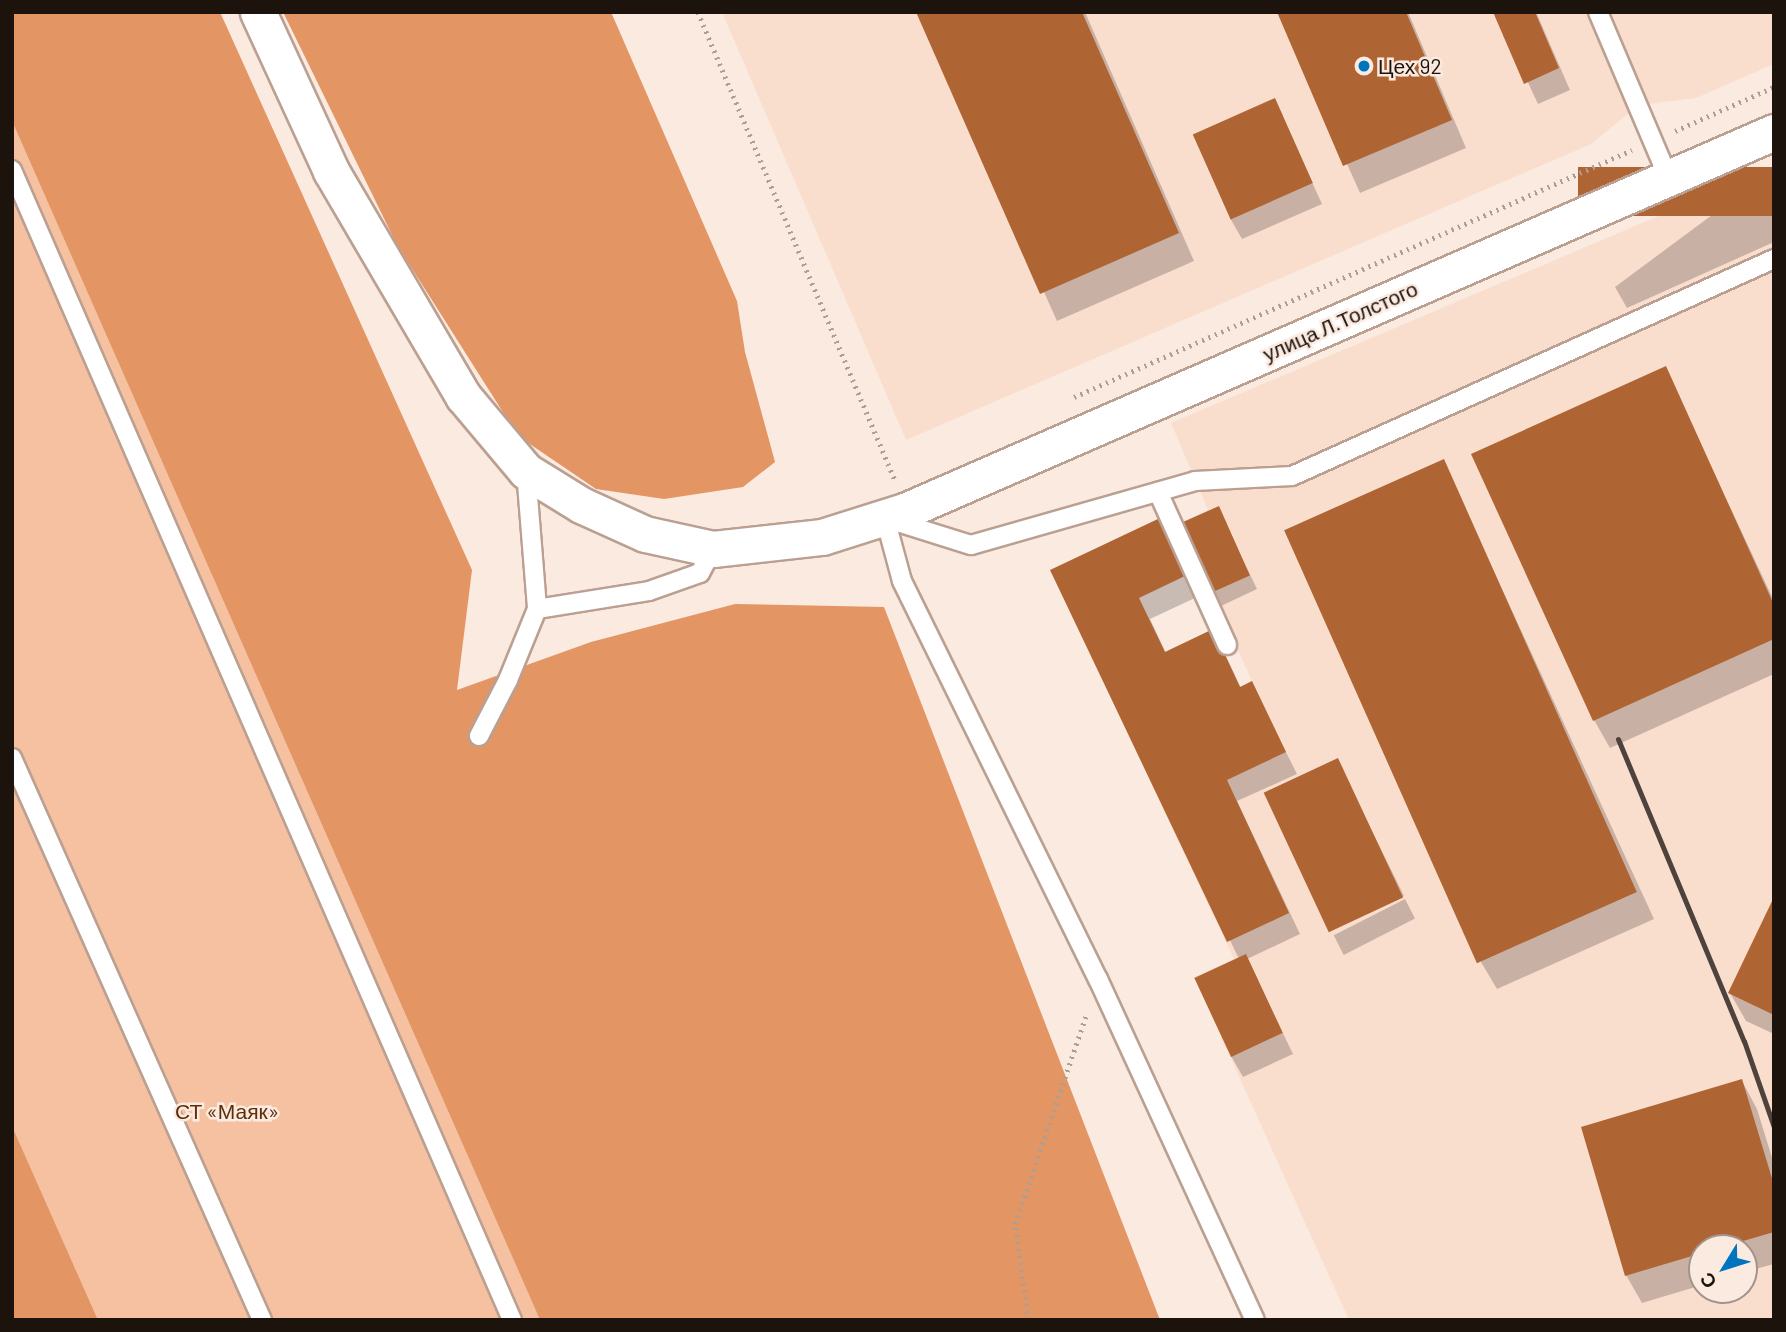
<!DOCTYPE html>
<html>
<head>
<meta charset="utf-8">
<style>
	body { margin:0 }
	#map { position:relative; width:1786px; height:1332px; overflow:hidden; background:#fbeae0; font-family:Barlow,sans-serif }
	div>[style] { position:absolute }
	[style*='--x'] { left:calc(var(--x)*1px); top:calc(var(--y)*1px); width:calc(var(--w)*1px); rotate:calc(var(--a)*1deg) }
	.built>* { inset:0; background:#fadecd }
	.green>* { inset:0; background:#f6c1a1 }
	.forest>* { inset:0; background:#e39564 }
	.shadow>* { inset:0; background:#0003; transform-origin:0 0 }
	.building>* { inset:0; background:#ae6433; transform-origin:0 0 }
	.path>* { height:4.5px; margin-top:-2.25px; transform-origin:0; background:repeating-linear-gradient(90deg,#ac9e95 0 2px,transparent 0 7px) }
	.roads { filter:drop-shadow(2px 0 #bba091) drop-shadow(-2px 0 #bba091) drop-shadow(0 2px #bba091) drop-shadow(0 -2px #bba091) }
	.lane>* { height:18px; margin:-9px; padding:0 9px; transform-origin:9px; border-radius:9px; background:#fff }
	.street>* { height:35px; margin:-17.5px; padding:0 17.5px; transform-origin:17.5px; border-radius:17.5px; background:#fff }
	.rail>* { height:5px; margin:-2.5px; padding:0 2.5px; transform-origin:2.5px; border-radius:2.5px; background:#4d423c }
	.dots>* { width:19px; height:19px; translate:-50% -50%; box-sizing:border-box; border:4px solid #fbeae0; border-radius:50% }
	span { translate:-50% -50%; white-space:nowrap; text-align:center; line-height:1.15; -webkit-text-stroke:5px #fbeae0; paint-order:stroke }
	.poi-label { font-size:21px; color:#1c130d }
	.left { translate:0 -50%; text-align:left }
	.street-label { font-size:21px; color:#1c130d }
	.park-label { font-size:21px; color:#5f2d07 }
	.frame { position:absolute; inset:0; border:14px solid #1c130d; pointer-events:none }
	.north { position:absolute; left:1688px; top:1234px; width:70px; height:70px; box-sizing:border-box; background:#fbeae0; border:2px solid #a2948c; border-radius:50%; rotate:232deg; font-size:19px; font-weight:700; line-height:28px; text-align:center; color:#1c130d }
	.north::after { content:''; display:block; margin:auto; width:24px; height:32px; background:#0075bf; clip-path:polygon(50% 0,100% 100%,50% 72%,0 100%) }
</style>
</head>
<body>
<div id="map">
	<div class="built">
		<i style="clip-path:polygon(722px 12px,1774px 12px,1774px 64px,1696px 98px,1639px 105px,1591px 144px,906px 440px)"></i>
		<i style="clip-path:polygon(evenodd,1774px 167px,1774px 1320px,1349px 1320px,1194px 977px,1234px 959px,1130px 739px,1252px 681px,1180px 523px,1208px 510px,1171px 423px,1774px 167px,1702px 1248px,1744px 1248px,1744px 1290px,1702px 1290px,1702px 1248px)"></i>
	</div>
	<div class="green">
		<i style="clip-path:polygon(12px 121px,540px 1320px,98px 1320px,12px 1126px)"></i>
	</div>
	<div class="forest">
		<i style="clip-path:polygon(12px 12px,220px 12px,472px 570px,457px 690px,591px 642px,735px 604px,884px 607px,1160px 1320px,540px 1320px,12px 121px)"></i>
		<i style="clip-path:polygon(283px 12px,611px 12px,737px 301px,745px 352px,775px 462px,743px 487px,664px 499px,596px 489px,518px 436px,397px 245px)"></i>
		<i style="clip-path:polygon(12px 1126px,98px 1320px,12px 1320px)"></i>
	</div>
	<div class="shadow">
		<i style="clip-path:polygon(918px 12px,1085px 12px,1194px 261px,1057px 321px)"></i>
		<i style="clip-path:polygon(1279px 12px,1408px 12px,1466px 148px,1360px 193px)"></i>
		<i style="clip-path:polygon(1495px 12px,1536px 12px,1570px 90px,1538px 104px)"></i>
		<i style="clip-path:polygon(1275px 101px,1322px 204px,1242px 239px,1230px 218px)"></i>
		<i style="clip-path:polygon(1774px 169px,1774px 242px,1627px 308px,1615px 287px)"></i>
		<i style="clip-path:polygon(1665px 368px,1774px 601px,1774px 674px,1610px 748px,1594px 720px)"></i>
		<i style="clip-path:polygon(1443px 461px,1654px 919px,1497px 989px,1481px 962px)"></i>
		<i style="clip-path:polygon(1218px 508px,1257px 589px,1221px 606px,1213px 592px)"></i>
		<i style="clip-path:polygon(1159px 520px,1197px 597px,1150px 619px,1166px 653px,1224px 652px,1241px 688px,1251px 683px,1297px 774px,1237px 801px,1300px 934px,1247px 959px,1293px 1054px,1243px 1077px,1231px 1056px,1239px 959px,1053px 571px)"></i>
		<i style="clip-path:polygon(1337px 760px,1404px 896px,1331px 930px)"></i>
		<i style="left:1405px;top:899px;width:22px;height:80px;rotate:63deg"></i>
		<i style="clip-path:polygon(1774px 901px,1774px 1034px,1746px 1021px,1730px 993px)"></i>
		<i style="clip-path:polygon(1742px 1081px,1757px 1109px,1774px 1164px,1774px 1264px,1744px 1272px,1744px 1248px,1702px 1248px,1702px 1285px,1642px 1303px,1626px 1275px)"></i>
	</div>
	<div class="building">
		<i style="clip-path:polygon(916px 12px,1082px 12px,1179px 233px,1040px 294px)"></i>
		<i style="clip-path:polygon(1277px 12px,1406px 12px,1452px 120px,1343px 166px)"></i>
		<i style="clip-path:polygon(1493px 12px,1535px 12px,1559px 68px,1524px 84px)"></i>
		<i style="left:1275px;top:98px;width:93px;height:90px;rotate:66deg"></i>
		<i style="left:1774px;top:167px;width:49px;height:196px;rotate:90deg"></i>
		<i style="clip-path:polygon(1666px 366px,1774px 605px,1774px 639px,1593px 721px,1471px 454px)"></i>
		<i style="left:1444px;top:459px;width:474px;height:175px;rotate:66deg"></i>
		<i style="left:1219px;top:506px;width:76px;height:43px;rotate:66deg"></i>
		<i style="clip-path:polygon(1160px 518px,1187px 575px,1139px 598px,1165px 652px,1213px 629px,1240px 687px,1252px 681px,1286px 752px,1227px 780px,1289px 913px,1227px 942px,1050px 570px)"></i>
		<i style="left:1338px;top:758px;width:154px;height:82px;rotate:65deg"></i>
		<i style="clip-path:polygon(1774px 897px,1774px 1015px,1728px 993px)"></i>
		<i style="left:1246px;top:954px;width:87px;height:57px;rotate:65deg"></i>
		<i style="clip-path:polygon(1742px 1079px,1774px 1185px,1774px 1232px,1719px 1248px,1702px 1248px,1702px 1253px,1625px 1276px,1581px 1127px)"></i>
	</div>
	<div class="path">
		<i style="--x:698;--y:12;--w:508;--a:67.17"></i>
		<i style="--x:1675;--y:131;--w:108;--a:-24"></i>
		<i style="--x:1074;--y:397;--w:610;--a:-23.88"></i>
		<i style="--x:1028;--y:1320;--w:97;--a:-97.7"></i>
		<i style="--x:1015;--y:1224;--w:221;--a:-71.2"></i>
	</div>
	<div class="roads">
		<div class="lane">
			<i style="--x:1598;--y:12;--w:179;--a:67"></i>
			<i style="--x:12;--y:170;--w:1254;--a:66.5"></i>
			<i style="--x:526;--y:471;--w:138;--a:85.4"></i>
			<i style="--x:537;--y:609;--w:113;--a:-9.1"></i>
			<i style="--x:649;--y:591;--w:54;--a:-19.4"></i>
			<i style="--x:700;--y:573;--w:27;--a:-62"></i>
			<i style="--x:1158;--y:492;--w:168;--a:65.7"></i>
			<i style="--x:885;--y:518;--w:65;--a:74.9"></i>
			<i style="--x:902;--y:581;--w:444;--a:63.8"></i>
			<i style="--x:1098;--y:979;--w:375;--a:65.3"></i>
			<i style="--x:891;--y:520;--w:84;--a:17.4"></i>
			<i style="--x:971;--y:545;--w:233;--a:-15.9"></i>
			<i style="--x:1195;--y:481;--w:97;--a:-3"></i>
			<i style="--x:1292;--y:476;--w:529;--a:-24.24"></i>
			<i style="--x:479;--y:736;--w:63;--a:-62.6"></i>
			<i style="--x:508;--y:680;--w:77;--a:-67.8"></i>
			<i style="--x:12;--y:758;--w:615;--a:66.02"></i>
		</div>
		<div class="street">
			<i style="--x:258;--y:12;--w:175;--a:65.3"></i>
			<i style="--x:331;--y:171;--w:261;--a:59.6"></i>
			<i style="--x:463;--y:396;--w:98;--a:50"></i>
			<i style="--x:526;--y:471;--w:65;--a:31.7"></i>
			<i style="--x:581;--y:505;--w:70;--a:24.4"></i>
			<i style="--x:645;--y:534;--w:70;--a:12.4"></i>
			<i style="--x:713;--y:549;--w:110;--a:-6.3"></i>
			<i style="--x:822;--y:537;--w:89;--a:-17.6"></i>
			<i style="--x:907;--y:510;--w:946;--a:-23.56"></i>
		</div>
	</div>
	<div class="rail">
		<i style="--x:1618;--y:739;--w:327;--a:67.4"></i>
		<i style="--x:1744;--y:1041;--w:91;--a:70.8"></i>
	</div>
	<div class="dots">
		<i style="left:1364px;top:66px;background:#0075bf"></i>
	</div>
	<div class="poi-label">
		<span class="left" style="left:1378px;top:66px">Цех 92</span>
	</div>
	<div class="street-label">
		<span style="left:1340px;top:321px;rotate:-24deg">улица Л.Толстого</span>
	</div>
	<div class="park-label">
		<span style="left:227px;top:1111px">СТ «Маяк»</span>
	</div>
	<div class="frame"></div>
	<div class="north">С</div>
</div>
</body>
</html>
